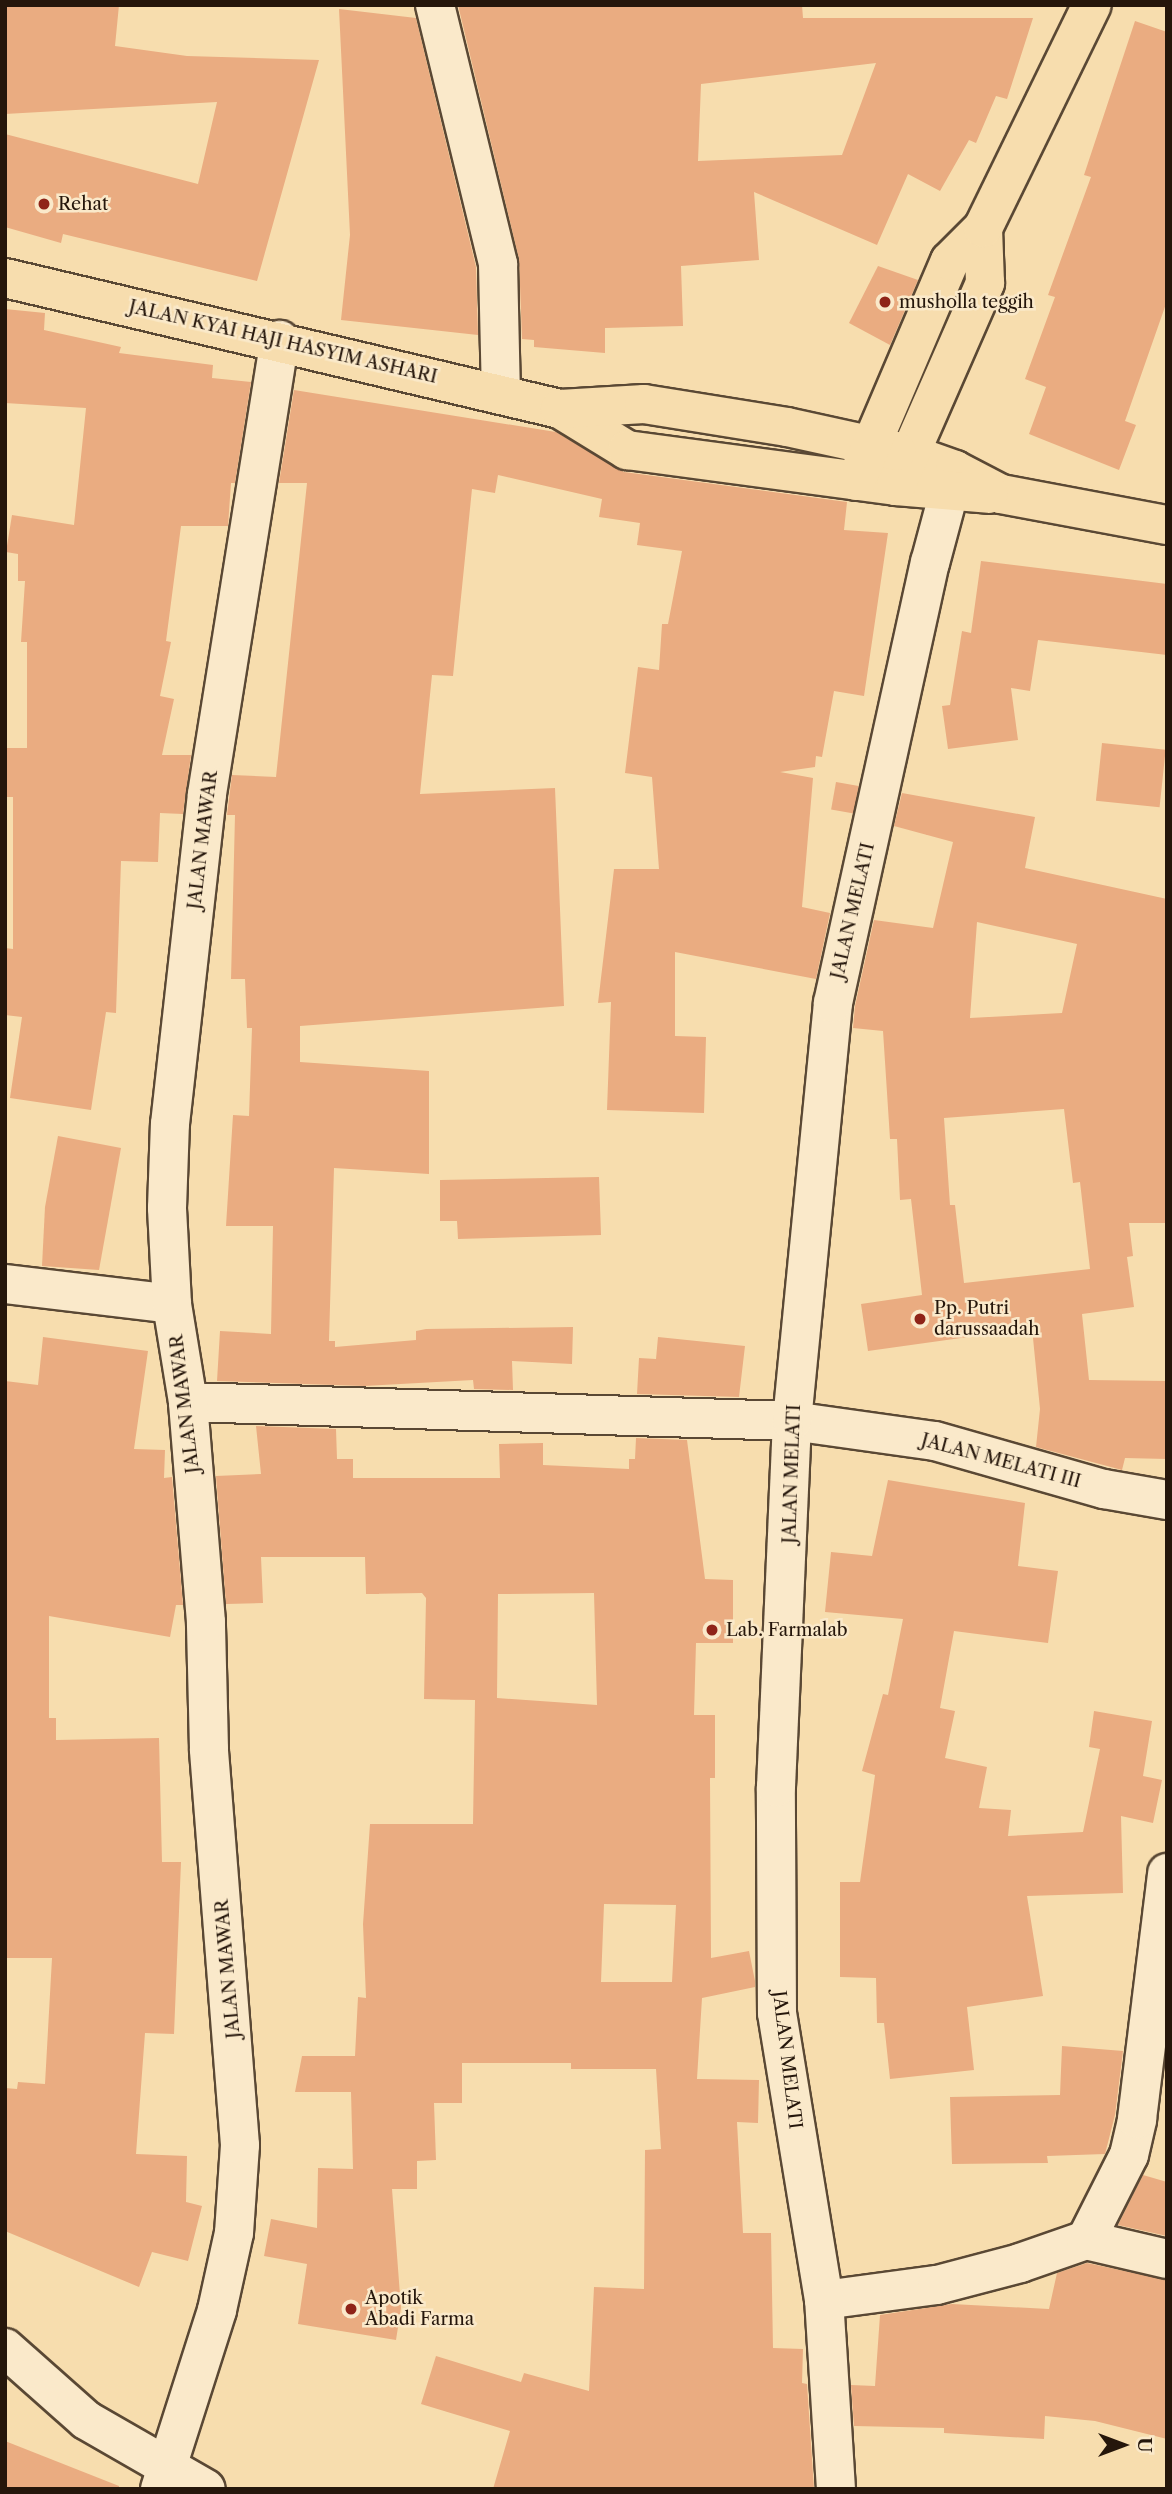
<!DOCTYPE html>
<html>
<head>
<meta charset="utf-8">
<style>
	body { margin:0 }
	#map { position:relative; width:1172px; height:2494px; overflow:hidden; background:#f7ddae; font-family:"Libre Caslon Text",serif }
	div>[style] { position:absolute }
	[style*='--x'] { left:calc(var(--x)*1px); top:calc(var(--y)*1px); width:calc(var(--w)*1px); rotate:calc(var(--a)*1deg) }
	.building>* { inset:0; background:#eaac81; transform-origin:0 0 }
	.roads { filter:drop-shadow(2px 0 #5a4834) drop-shadow(-2px 0 #5a4834) drop-shadow(0 2px #5a4834) drop-shadow(0 -2px #5a4834) }
	.minor>* { height:38px; margin:-19px; padding:0 19px; transform-origin:19px; border-radius:19px; background:#fae9ca }
	.major>* { height:38px; margin:-19px; padding:0 19px; transform-origin:19px; border-radius:19px; background:#f7ddae }
	.highway>* { height:38px; margin:-19px; padding:0 19px; transform-origin:19px; border-radius:19px; background:#f7ddae }
	.dots>* { width:19px; height:19px; translate:-50% -50%; box-sizing:border-box; border:4px solid #fae9ca; border-radius:50% }
	span { translate:-50% -50%; white-space:nowrap; text-align:center; line-height:1.15; -webkit-text-stroke:5px #fae9ca; paint-order:stroke }
	.poi-label { font-size:18px; color:#25160b }
	.left { translate:0 -50%; text-align:left }
	.street-label { font-size:18px; color:#25160b }
	.frame { position:absolute; inset:0; border:7px solid #25160b; pointer-events:none }
	.north { position:absolute; left:1088px; top:2410px; width:70px; height:70px; -webkit-text-stroke:5px #fae9ca; paint-order:stroke; rotate:90deg; font-size:19px; font-weight:700; line-height:28px; text-align:center; color:#25160b }
	.north::after { content:''; display:block; margin:auto; width:24px; height:32px; background:#25160b; clip-path:polygon(50% 0,100% 100%,50% 72%,0 100%) }
</style>
</head>
<body>
<div id="map">
	<div class="building">
		<i style="clip-path:polygon(5px 5px,119px 5px,115px 46px,187px 56px,319px 60px,257px 281px,63px 234px,61px 243px,5px 227px,5px 134px,198px 184px,217px 102px,5px 114px)"></i>
		<i style="clip-path:polygon(evenodd,458px 5px,802px 5px,803px 18px,1033px 18px,1007px 99px,996px 96px,976px 143px,969px 140px,940px 191px,908px 174px,877px 245px,754px 192px,759px 260px,681px 266px,683px 326px,605px 328px,605px 353px,534px 347px,534px 340px,522px 339px,519px 259px,458px 5px,876px 63px,842px 155px,698px 161px,701px 84px,876px 63px)"></i>
		<i style="clip-path:polygon(339px 9px,416px 18px,476px 267px,478px 335px,341px 320px,350px 235px)"></i>
		<i style="clip-path:polygon(1135px 21px,1167px 32px,1167px 301px,1125px 421px,1136px 425px,1119px 470px,1029px 434px,1046px 387px,1025px 379px,1055px 297px,1048px 295px,1091px 177px,1084px 175px)"></i>
		<i style="clip-path:polygon(878px 266px,918px 280px,890px 345px,849px 323px)"></i>
		<i style="clip-path:polygon(5px 309px,45px 313px,44px 330px,121px 347px,119px 353px,213px 365px,212px 378px,251px 382px,235px 483px,231px 483px,228px 526px,181px 526px,166px 641px,171px 642px,160px 696px,174px 699px,162px 755px,191px 755px,183px 814px,160px 813px,158px 862px,121px 861px,116px 1013px,106px 1012px,91px 1110px,10px 1098px,22px 1017px,5px 1015px,5px 948px,13px 949px,13px 797px,7px 797px,7px 748px,27px 748px,27px 642px,21px 642px,25px 581px,18px 581px,18px 554px,6px 552px,12px 515px,74px 525px,86px 408px,5px 403px)"></i>
		<i style="clip-path:polygon(294px 390px,556px 432px,624px 472px,847px 502px,844px 530px,888px 533px,864px 696px,834px 691px,822px 757px,816px 756px,815px 767px,780px 772px,813px 778px,802px 907px,830px 913px,816px 979px,675px 952px,675px 1036px,706px 1037px,704px 1113px,607px 1110px,611px 1002px,598px 1003px,614px 869px,659px 869px,652px 777px,625px 773px,638px 667px,659px 670px,662px 624px,668px 624px,682px 551px,637px 545px,640px 523px,599px 517px,602px 499px,498px 475px,495px 493px,472px 489px,453px 676px,432px 675px,420px 794px,555px 788px,564px 1006px,300px 1026px,300px 1062px,429px 1071px,429px 1174px,334px 1168px,329px 1341px,335px 1341px,335px 1347px,416px 1340px,416px 1331px,426px 1329px,573px 1327px,572px 1364px,512px 1361px,513px 1390px,474px 1389px,473px 1380px,364px 1386px,217px 1381px,220px 1331px,271px 1334px,273px 1226px,226px 1226px,233px 1115px,249px 1116px,252px 1028px,247px 1028px,245px 979px,231px 979px,235px 815px,227px 815px,232px 775px,276px 777px,307px 483px,279px 483px)"></i>
		<i style="clip-path:polygon(981px 561px,1167px 584px,1167px 655px,1038px 640px,1030px 691px,1011px 688px,1018px 740px,948px 749px,942px 706px,950px 705px,962px 631px,971px 633px)"></i>
		<i style="left:1102px;top:743px;width:64px;height:58px;rotate:6deg"></i>
		<i style="left:836px;top:782px;width:23px;height:28px;rotate:10deg"></i>
		<i style="clip-path:polygon(evenodd,902px 793px,1035px 817px,1025px 868px,1167px 899px,1167px 1223px,1129px 1223px,1133px 1256px,1127px 1257px,1134px 1307px,1082px 1314px,1089px 1380px,1167px 1381px,1167px 1459px,1125px 1458px,1122px 1470px,1036px 1447px,1040px 1409px,1032px 1328px,868px 1351px,861px 1304px,922px 1295px,911px 1199px,900px 1200px,897px 1139px,890px 1139px,883px 1031px,853px 1028px,855px 1006px,874px 920px,933px 928px,953px 842px,894px 826px,902px 793px,977px 922px,1077px 944px,1062px 1013px,970px 1018px,977px 922px,902px 793px,1064px 1109px,1073px 1183px,1080px 1182px,1090px 1269px,964px 1283px,955px 1205px,950px 1205px,944px 1118px,1064px 1109px)"></i>
		<i style="clip-path:polygon(58px 1136px,121px 1148px,99px 1270px,42px 1266px,45px 1207px)"></i>
		<i style="clip-path:polygon(599px 1177px,601px 1235px,458px 1239px,457px 1221px,440px 1221px,440px 1180px)"></i>
		<i style="clip-path:polygon(43px 1337px,148px 1351px,134px 1449px,165px 1450px,164px 1478px,172px 1477px,183px 1605px,176px 1605px,170px 1637px,49px 1616px,49px 1718px,56px 1718px,56px 1740px,159px 1738px,162px 1862px,181px 1862px,174px 2034px,145px 2033px,136px 2154px,187px 2156px,186px 2202px,202px 2206px,188px 2261px,152px 2252px,139px 2287px,5px 2231px,5px 2088px,17px 2089px,18px 2082px,45px 2084px,52px 1958px,5px 1958px,5px 1381px,38px 1385px)"></i>
		<i style="clip-path:polygon(658px 1337px,745px 1346px,739px 1397px,637px 1394px,639px 1358px,656px 1359px)"></i>
		<i style="clip-path:polygon(evenodd,256px 1426px,336px 1429px,337px 1459px,353px 1459px,353px 1478px,500px 1478px,499px 1444px,543px 1443px,543px 1465px,629px 1469px,629px 1459px,635px 1459px,636px 1438px,687px 1440px,705px 1579px,733px 1580px,733px 1643px,696px 1643px,694px 1715px,715px 1715px,715px 1778px,710px 1778px,711px 1958px,749px 1951px,755px 1981px,755px 1987px,702px 1998px,697px 2079px,759px 2080px,758px 2123px,737px 2122px,743px 2233px,771px 2233px,773px 2348px,803px 2349px,802px 2383px,807px 2384px,814px 2489px,493px 2489px,510px 2431px,421px 2404px,436px 2356px,521px 2382px,524px 2373px,589px 2391px,594px 2287px,644px 2289px,645px 2150px,661px 2149px,656px 2069px,571px 2069px,571px 2063px,462px 2063px,462px 2103px,434px 2103px,436px 2160px,417px 2161px,417px 2189px,392px 2189px,401px 2308px,396px 2340px,298px 2324px,307px 2264px,264px 2256px,271px 2219px,317px 2228px,318px 2168px,353px 2169px,351px 2092px,295px 2092px,302px 2056px,355px 2056px,358px 1997px,366px 1998px,363px 1924px,370px 1824px,473px 1824px,475px 1700px,424px 1699px,426px 1598px,422px 1593px,366px 1594px,365px 1557px,261px 1557px,263px 1603px,226px 1604px,216px 1476px,261px 1474px,256px 1426px,594px 1593px,597px 1705px,497px 1698px,498px 1594px,594px 1593px,256px 1426px,604px 1904px,676px 1905px,672px 1982px,601px 1982px,604px 1904px)"></i>
		<i style="clip-path:polygon(888px 1480px,1025px 1503px,1018px 1566px,1058px 1571px,1048px 1643px,954px 1631px,940px 1708px,955px 1711px,945px 1758px,987px 1767px,979px 1808px,1011px 1810px,1008px 1836px,1083px 1832px,1100px 1749px,1089px 1747px,1094px 1711px,1152px 1721px,1143px 1776px,1162px 1780px,1153px 1823px,1121px 1816px,1123px 1893px,1027px 1896px,1043px 1996px,967px 2007px,974px 2070px,890px 2079px,884px 2023px,877px 2023px,876px 1978px,840px 1977px,840px 1882px,860px 1882px,875px 1775px,862px 1771px,883px 1694px,888px 1695px,903px 1619px,825px 1612px,831px 1552px,872px 1556px)"></i>
		<i style="clip-path:polygon(1062px 2046px,1123px 2051px,1115px 2115px,1105px 2154px,1047px 2156px,1048px 2163px,952px 2164px,950px 2097px,1060px 2095px)"></i>
		<i style="clip-path:polygon(1143px 2175px,1167px 2182px,1167px 2236px,1118px 2225px)"></i>
		<i style="clip-path:polygon(1087px 2263px,1167px 2280px,1167px 2439px,1095px 2421px,1045px 2416px,1044px 2439px,944px 2433px,944px 2428px,854px 2426px,851px 2385px,875px 2386px,880px 2315px,952px 2304px,1049px 2309px,1057px 2273px)"></i>
		<i style="clip-path:polygon(5px 2441px,119px 2486px,119px 2489px,5px 2489px)"></i>
	</div>
	<div class="roads">
		<div class="minor">
			<i style="--x:435;--y:5;--w:267;--a:76.3"></i>
			<i style="--x:498;--y:264;--w:130;--a:88.7"></i>
			<i style="--x:5;--y:1284;--w:168;--a:6.8"></i>
			<i style="--x:188;--y:1402;--w:604;--a:1.8"></i>
			<i style="--x:792;--y:1421;--w:144;--a:8"></i>
			<i style="--x:935;--y:1441;--w:176;--a:15.9"></i>
			<i style="--x:1104;--y:1489;--w:64;--a:9.9"></i>
			<i style="--x:1086;--y:2240;--w:83;--a:13.2"></i>
			<i style="--x:824;--y:2300;--w:114;--a:-7.6"></i>
			<i style="--x:937;--y:2285;--w:86;--a:-14.8"></i>
			<i style="--x:1020;--y:2263;--w:70;--a:-19.2"></i>
			<i style="--x:1086;--y:2240;--w:95;--a:-63.2"></i>
			<i style="--x:1129;--y:2155;--w:37;--a:-77"></i>
			<i style="--x:1137;--y:2119;--w:248;--a:-83"></i>
			<i style="--x:5;--y:2348;--w:108;--a:41.6"></i>
			<i style="--x:86;--y:2420;--w:138;--a:29.9"></i>
			<i style="--x:160;--y:2489;--w:188;--a:-72.3"></i>
			<i style="--x:217;--y:2310;--w:79;--a:-77.6"></i>
			<i style="--x:234;--y:2233;--w:88;--a:-86.1"></i>
			<i style="--x:240;--y:2145;--w:397;--a:-94.5"></i>
			<i style="--x:209;--y:1749;--w:127;--a:-91.4"></i>
			<i style="--x:206;--y:1622;--w:221;--a:-94.7"></i>
			<i style="--x:188;--y:1402;--w:99;--a:-99.3"></i>
			<i style="--x:172;--y:1304;--w:96;--a:-93"></i>
			<i style="--x:167;--y:1208;--w:84;--a:-88"></i>
			<i style="--x:170;--y:1124;--w:332;--a:-83.6"></i>
			<i style="--x:207;--y:794;--w:460;--a:-80.9"></i>
			<i style="--x:836;--y:2489;--w:189;--a:-93.6"></i>
			<i style="--x:824;--y:2300;--w:291;--a:-99.3"></i>
			<i style="--x:777;--y:2013;--w:226;--a:-90.3"></i>
			<i style="--x:776;--y:1787;--w:366;--a:-87.5"></i>
			<i style="--x:792;--y:1421;--w:420;--a:-84.4"></i>
			<i style="--x:833;--y:1003;--w:451;--a:-77.6"></i>
			<i style="--x:930;--y:563;--w:96;--a:-75"></i>
		</div>
		<div class="major">
			<i style="--x:907;--y:453;--w:51;--a:19.5"></i>
			<i style="--x:955;--y:470;--w:52;--a:27.6"></i>
			<i style="--x:1001;--y:494;--w:169;--a:10.6"></i>
			<i style="--x:896;--y:486;--w:93;--a:4.9"></i>
		</div>
		<div class="highway">
			<i style="--x:5;--y:278;--w:570;--a:13.28"></i>
			<i style="--x:560;--y:409;--w:79;--a:31.5"></i>
			<i style="--x:627;--y:450;--w:271;--a:7.6"></i>
			<i style="--x:896;--y:486;--w:222;--a:-66.3"></i>
			<i style="--x:985;--y:283;--w:55;--a:-92.1"></i>
			<i style="--x:560;--y:409;--w:84;--a:-3.4"></i>
			<i style="--x:644;--y:404;--w:145;--a:9.1"></i>
			<i style="--x:787;--y:427;--w:112;--a:12.4"></i>
			<i style="--x:856;--y:481;--w:239;--a:-66.9"></i>
			<i style="--x:950;--y:261;--w:47;--a:-45"></i>
			<i style="--x:983;--y:228;--w:248;--a:-64"></i>
		</div>
	</div>
	<div class="dots">
		<i style="left:44px;top:204px;background:#8f2418"></i>
		<i style="left:885px;top:302px;background:#8f2418"></i>
		<i style="left:920px;top:1319px;background:#8f2418"></i>
		<i style="left:712px;top:1630px;background:#8f2418"></i>
		<i style="left:351px;top:2309px;background:#8f2418"></i>
	</div>
	<div class="poi-label">
		<span class="left" style="left:58px;top:204px">Rehat</span>
		<span class="left" style="left:899px;top:302px">musholla teggih</span>
		<span class="left" style="left:934px;top:1319px">Pp. Putri<br>darussaadah</span>
		<span class="left" style="left:726px;top:1630px">Lab. Farmalab</span>
		<span class="left" style="left:365px;top:2309px">Apotik<br>Abadi Farma</span>
	</div>
	<div class="street-label">
		<span style="left:283px;top:342px;rotate:13deg">JALAN KYAI HAJI HASYIM ASHARI</span>
		<span style="left:203px;top:840px;rotate:-83deg">JALAN MAWAR</span>
		<span style="left:853px;top:911px;rotate:-77deg">JALAN MELATI</span>
		<span style="left:185px;top:1404px;rotate:-97deg">JALAN MAWAR</span>
		<span style="left:1001px;top:1461px;rotate:15deg">JALAN MELATI III</span>
		<span style="left:792px;top:1474px;rotate:-88deg">JALAN MELATI</span>
		<span style="left:228px;top:1969px;rotate:-95deg">JALAN MAWAR</span>
		<span style="left:787px;top:2060px;rotate:83deg">JALAN MELATI</span>
	</div>
	<div class="frame"></div>
	<div class="north">U</div>
</div>
</body>
</html>
